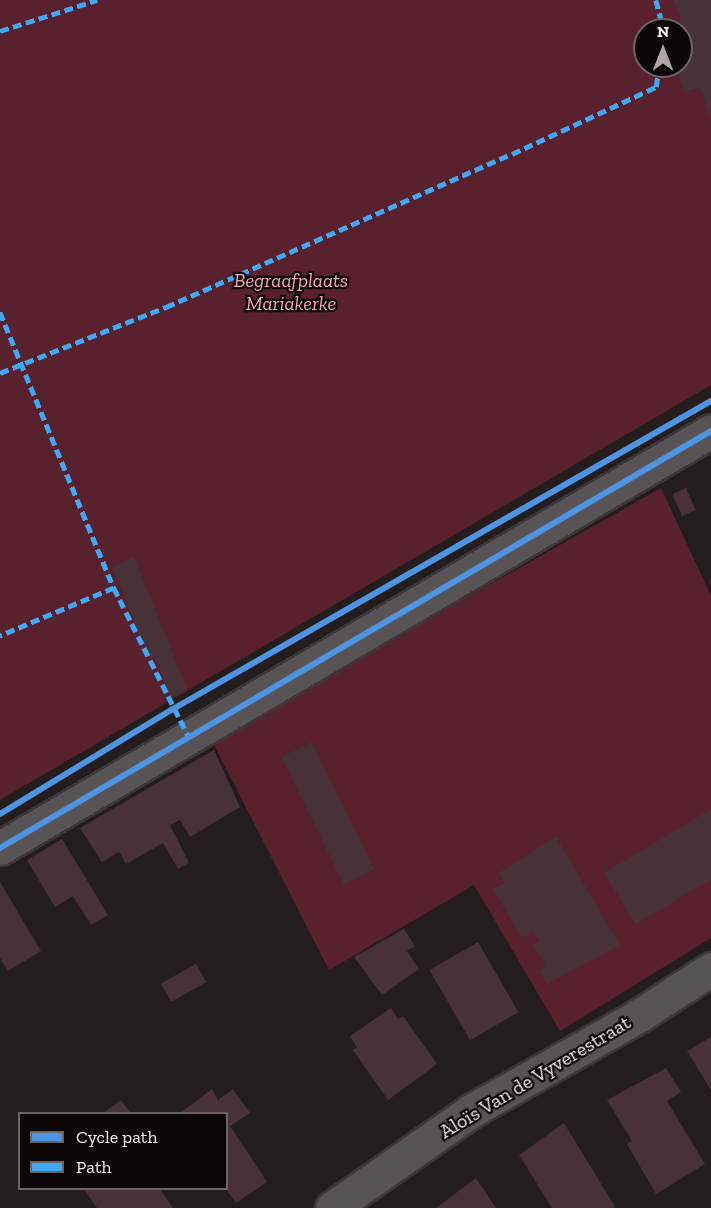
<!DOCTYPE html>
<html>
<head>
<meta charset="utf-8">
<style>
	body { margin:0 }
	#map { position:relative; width:711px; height:1208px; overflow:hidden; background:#231d1e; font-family:"Zilla Slab",serif }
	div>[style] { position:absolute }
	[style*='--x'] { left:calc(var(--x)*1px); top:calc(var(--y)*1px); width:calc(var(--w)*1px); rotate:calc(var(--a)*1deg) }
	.green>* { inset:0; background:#59212e }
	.building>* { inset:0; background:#473238; transform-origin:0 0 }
	.roads { filter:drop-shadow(2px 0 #3c3738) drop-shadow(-2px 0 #3c3738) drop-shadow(0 2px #3c3738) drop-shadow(0 -2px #3c3738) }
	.minor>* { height:33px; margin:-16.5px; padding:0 16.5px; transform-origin:16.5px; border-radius:16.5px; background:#585455 }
	.quiet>* { height:4.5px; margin-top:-2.25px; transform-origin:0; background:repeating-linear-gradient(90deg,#3fa9f5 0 9px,transparent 0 13.5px) }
	.cycleway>* { height:6px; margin:-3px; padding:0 3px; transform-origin:3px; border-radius:3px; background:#4d94e3 }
	span { translate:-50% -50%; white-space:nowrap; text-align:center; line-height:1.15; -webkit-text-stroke:4.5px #0c0607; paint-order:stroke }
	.park-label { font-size:20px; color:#f6a7b4; font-style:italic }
	.street-label { font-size:20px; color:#f9f0f1 }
	.legend { position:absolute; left:18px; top:1112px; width:210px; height:78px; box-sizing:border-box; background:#0c0607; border:2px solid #6b6465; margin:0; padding:8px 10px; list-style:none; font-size:18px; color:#f9f0f1 }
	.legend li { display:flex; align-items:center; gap:12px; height:30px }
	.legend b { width:30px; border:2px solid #6b6465 }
	.north { position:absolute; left:633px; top:18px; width:60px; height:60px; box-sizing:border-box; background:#0c0607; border:2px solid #6b6465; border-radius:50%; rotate:0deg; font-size:16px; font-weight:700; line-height:24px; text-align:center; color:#f9f0f1 }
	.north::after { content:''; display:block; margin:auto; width:21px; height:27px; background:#aea6a7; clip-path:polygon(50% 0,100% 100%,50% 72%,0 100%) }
</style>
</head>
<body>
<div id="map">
	<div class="green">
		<i style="clip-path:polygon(evenodd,0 0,690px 0,711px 73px,711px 385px,0 800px,0 0,645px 30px,681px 30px,681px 66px,645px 66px,645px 30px)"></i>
		<i style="clip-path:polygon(661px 488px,711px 596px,711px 938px,560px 1031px,474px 885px,329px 970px,212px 741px)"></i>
	</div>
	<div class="building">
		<i style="clip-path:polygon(674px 0,711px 0,711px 120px,700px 87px,684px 92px,676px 66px,681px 66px,681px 49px,689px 46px)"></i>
		<i style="left:686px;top:488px;width:24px;height:15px;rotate:66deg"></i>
		<i style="clip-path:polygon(134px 557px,187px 689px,171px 698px,155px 656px,149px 658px,112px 567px)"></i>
		<i style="left:312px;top:742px;width:142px;height:34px;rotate:64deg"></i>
		<i style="clip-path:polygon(214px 750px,240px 807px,190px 837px,180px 820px,170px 825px,189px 863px,178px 869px,163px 843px,126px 864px,119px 852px,102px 862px,80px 828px)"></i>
		<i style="clip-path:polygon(711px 809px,711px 879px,636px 924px,604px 873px)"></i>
		<i style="clip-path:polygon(556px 837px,620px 945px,547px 984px,539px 971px,546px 966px,533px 945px,539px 941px,533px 931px,522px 938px,493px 889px,505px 883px,499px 873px)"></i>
		<i style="clip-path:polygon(62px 839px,108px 915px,91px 925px,73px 896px,55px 907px,27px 860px)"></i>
		<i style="clip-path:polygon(0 882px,41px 951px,8px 971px,0 958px)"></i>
		<i style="clip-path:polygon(404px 929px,415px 946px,407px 951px,419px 969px,382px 995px,354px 957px)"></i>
		<i style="left:478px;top:942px;width:81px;height:56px;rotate:60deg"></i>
		<i style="left:196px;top:964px;width:21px;height:40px;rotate:61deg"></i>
		<i style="clip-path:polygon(391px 1008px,398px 1019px,403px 1016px,437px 1064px,388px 1100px,353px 1050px,357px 1047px,350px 1036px)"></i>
		<i style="clip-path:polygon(711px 1037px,711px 1090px,687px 1051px)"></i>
		<i style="clip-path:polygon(666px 1068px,681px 1092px,667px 1101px,705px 1164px,656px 1194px,627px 1144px,632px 1141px,607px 1100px)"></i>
		<i style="clip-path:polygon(212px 1089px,218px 1100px,233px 1089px,250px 1113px,230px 1126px,267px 1182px,236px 1203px,226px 1189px,226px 1114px,179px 1114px)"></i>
		<i style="clip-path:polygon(121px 1100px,131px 1114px,102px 1114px)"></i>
		<i style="clip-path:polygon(564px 1123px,614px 1205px,614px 1208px,552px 1208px,519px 1155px)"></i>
		<i style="clip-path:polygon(476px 1178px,496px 1208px,436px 1208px)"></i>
		<i style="clip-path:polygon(83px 1188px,159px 1188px,173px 1208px,97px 1208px)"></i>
	</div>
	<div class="roads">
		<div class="minor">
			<i style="--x:0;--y:848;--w:824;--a:-30.39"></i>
			<i style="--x:332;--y:1208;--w:169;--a:-34.9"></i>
			<i style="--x:471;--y:1111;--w:194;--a:-29.6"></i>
			<i style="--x:640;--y:1015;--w:85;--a:-32.9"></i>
		</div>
	</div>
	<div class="quiet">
		<i style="--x:656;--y:0;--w:31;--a:75"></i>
		<i style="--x:0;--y:31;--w:102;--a:-17.7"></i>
		<i style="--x:0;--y:312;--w:299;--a:67.6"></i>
		<i style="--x:114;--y:588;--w:124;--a:157.2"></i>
		<i style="--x:0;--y:373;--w:179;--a:-21.7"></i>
		<i style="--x:166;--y:307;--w:378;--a:-23.9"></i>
		<i style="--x:512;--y:154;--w:159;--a:-25"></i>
		<i style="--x:656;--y:87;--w:21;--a:-82"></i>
		<i style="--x:114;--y:588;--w:165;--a:63.3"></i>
	</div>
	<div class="cycleway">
		<i style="--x:0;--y:814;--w:202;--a:-31.3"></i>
		<i style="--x:173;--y:709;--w:620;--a:-29.79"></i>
		<i style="--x:0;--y:848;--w:824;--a:-30.39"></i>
	</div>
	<div class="park-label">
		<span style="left:291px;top:292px">Begraafplaats<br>Mariakerke</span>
	</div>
	<div class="street-label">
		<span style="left:535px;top:1077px;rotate:-31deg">Aloïs Van de Vyverestraat</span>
	</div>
	<ul class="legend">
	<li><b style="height:8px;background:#4d94e3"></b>Cycle path</li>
	<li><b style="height:8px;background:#3fa9f5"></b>Path</li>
	</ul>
	<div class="north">N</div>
</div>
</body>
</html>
